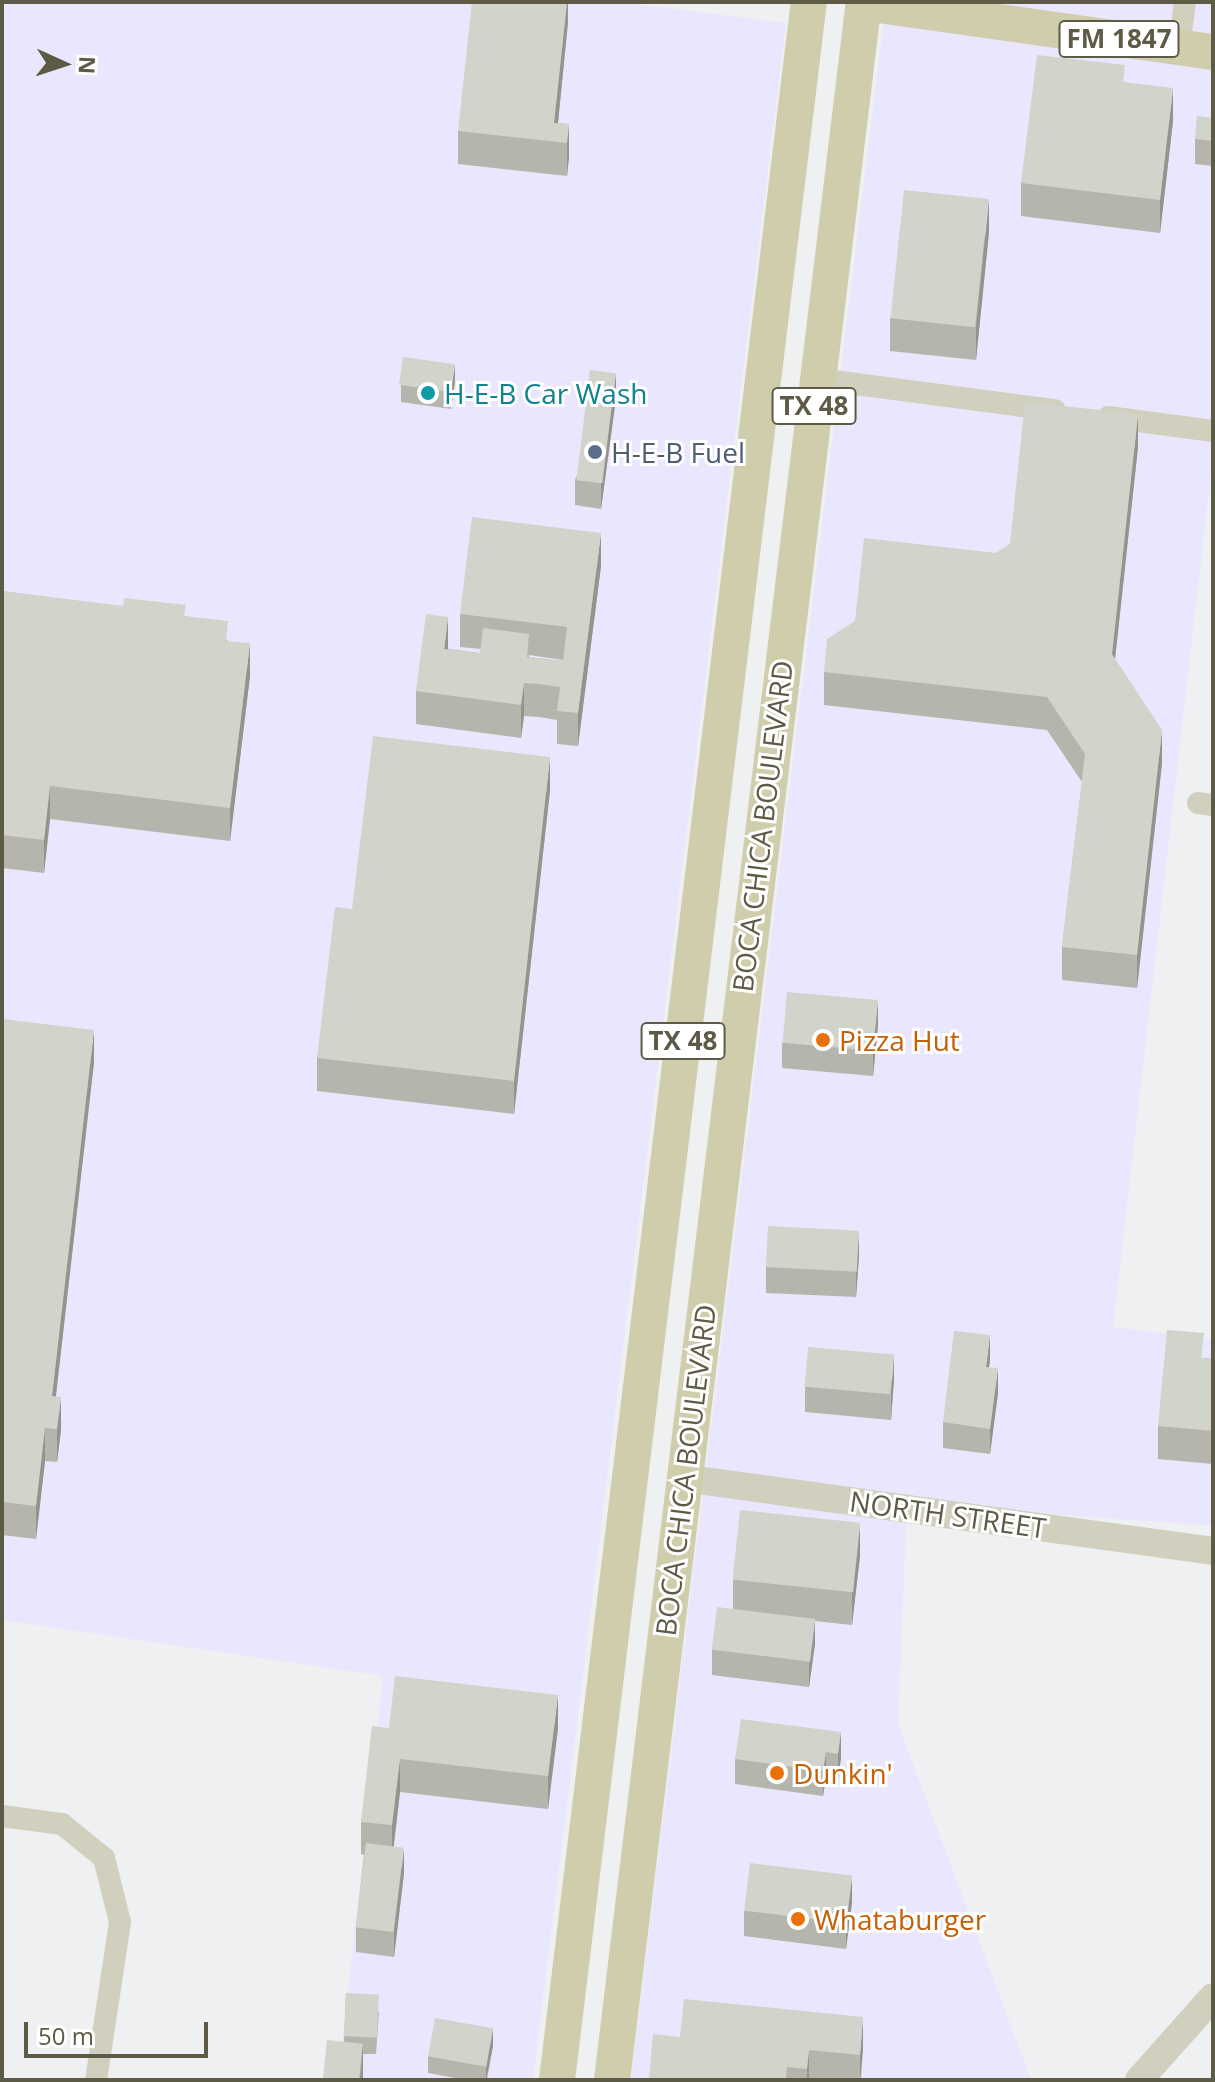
<!DOCTYPE html>
<html>
<head>
<meta charset="utf-8">
<style>
	body { margin:0 }
	#map { position:relative; width:1215px; height:2082px; overflow:hidden; background:#eef0f1; font-family:"Open Sans",sans-serif }
	div>[style] { position:absolute }
	[style*='--x'] { left:calc(var(--x)*1px); top:calc(var(--y)*1px); width:calc(var(--w)*1px); rotate:calc(var(--a)*1deg) }
	.commercial>* { inset:0; background:#eae6fd }
	.minor>* { height:22px; margin:-11px; padding:0 11px; transform-origin:11px; border-radius:11px; background:#d1d0be }
	.tertiary>* { height:28px; margin:-14px; padding:0 14px; transform-origin:14px; border-radius:14px; background:#d1d0be }
	.primary>* { height:36px; margin:-18px; padding:0 18px; transform-origin:18px; border-radius:18px; background:#cfcdac }
	.wall>* { inset:0; background:#b5b5ae }
	.shaded-wall>* { inset:0; background:#93948d }
	.building>* { inset:0; background:#d2d3ca; transform-origin:0 0 }
	.dots>* { width:22px; height:22px; translate:-50% -50%; box-sizing:border-box; border:4px solid #fff; border-radius:50% }
	span { translate:-50% -50%; white-space:nowrap; text-align:center; line-height:1.15; -webkit-text-stroke:6px #fff; paint-order:stroke }
	.shield-label span { padding:2px 6px; background:#fff; border:2px solid; border-radius:6px; -webkit-text-stroke-width:0 }
	.shield-label { font-size:26px; color:#5d5b45; font-weight:700 }
	.culture-label { font-size:28px; color:#0d838f }
	.left { translate:0 -50%; text-align:left }
	.service-label { font-size:28px; color:#4e5e75 }
	.street-label { font-size:28px; color:#5d5b45 }
	.food-label { font-size:28px; color:#c56008 }
	.frame { position:absolute; inset:0; border:4px solid #5d5b45; pointer-events:none }
	.north { position:absolute; left:24px; top:24px; width:80px; height:80px; -webkit-text-stroke:6px #fff; paint-order:stroke; rotate:93deg; font-size:22px; font-weight:700; line-height:32px; text-align:center; color:#5d5b45 }
	.north::after { content:''; display:block; margin:auto; width:28px; height:36px; background:#5d5b45; clip-path:polygon(50% 0,100% 100%,50% 72%,0 100%) }
	.scale { position:absolute; left:24px; top:2022px; width:184px; height:36px; box-sizing:border-box; border:4px solid #5d5b45; border-top:0; padding-left:10px; font-size:24px; line-height:28px; white-space:nowrap; color:#5d5b45; -webkit-text-stroke:6px #fff; paint-order:stroke }
</style>
</head>
<body>
<div id="map">
	<div class="commercial">
		<i style="clip-path:polygon(2px 2px,620px 2px,786px 23px,533px 2080px,338px 2080px,383px 1676px,2px 1620px)"></i>
		<i style="clip-path:polygon(886px 2px,1213px 2px,1213px 456px,1113px 1327px,1213px 1339px,1213px 1526px,907px 1503px,898px 1724px,1031px 2080px,631px 2080px)"></i>
	</div>
	<div class="minor">
		<i style="--x:1179;--y:48;--w:46;--a:-82.6"></i>
		<i style="--x:818;--y:379;--w:239;--a:7.5"></i>
		<i style="--x:1108;--y:417;--w:106;--a:7.6"></i>
		<i style="--x:1198;--y:803;--w:15;--a:8"></i>
		<i style="--x:2;--y:1816;--w:61;--a:7.6"></i>
		<i style="--x:62;--y:1824;--w:54;--a:39"></i>
		<i style="--x:104;--y:1858;--w:66;--a:76"></i>
		<i style="--x:120;--y:1922;--w:160;--a:98.6"></i>
	</div>
	<div class="tertiary">
		<i style="--x:683;--y:1478;--w:535;--a:7.84"></i>
		<i style="--x:1139;--y:2080;--w:111;--a:-48.3"></i>
	</div>
	<div class="primary">
		<i style="--x:864;--y:3;--w:352;--a:8"></i>
		<i style="--x:557;--y:2080;--w:2093;--a:-83.09"></i>
		<i style="--x:612;--y:2080;--w:2093;--a:-83.09"></i>
	</div>
	<div class="wall">
		<i style="clip-path:polygon(568px 2px,568px 22px,558px 123px,569px 124px,569px 157px,567px 176px,458px 164px,458px 131px)"></i>
		<i style="clip-path:polygon(1125px 82px,1173px 121px,1160px 233px,1021px 216px,1021px 183px)"></i>
		<i style="clip-path:polygon(1213px 118px,1213px 166px,1195px 164px,1195px 139px)"></i>
		<i style="clip-path:polygon(1213px 174px,1213px 222px,1211px 222px,1211px 196px)"></i>
		<i style="clip-path:polygon(989px 232px,976px 360px,890px 351px,890px 318px)"></i>
		<i style="clip-path:polygon(455px 381px,451px 409px,401px 402px,401px 385px)"></i>
		<i style="clip-path:polygon(616px 398px,601px 509px,575px 505px,575px 480px)"></i>
		<i style="clip-path:polygon(1138px 447px,1115px 659px,1162px 763px,1137px 988px,1062px 980px,1062px 947px,1082px 782px,1047px 730px,824px 705px,824px 672px,1010px 544px)"></i>
		<i style="clip-path:polygon(evenodd,601px 566px,578px 746px,557px 744px,557px 720px,539px 717px,524px 716px,521px 738px,416px 724px,416px 691px,448px 649px,480px 653px,481px 649px,460px 647px,460px 614px,601px 566px,529px 655px,563px 660px,563px 661px,529px 657px,529px 655px)"></i>
		<i style="clip-path:polygon(2px 591px,186px 616px,228px 641px,250px 676px,230px 841px,50px 819px,44px 873px,2px 868px)"></i>
		<i style="clip-path:polygon(550px 790px,514px 1114px,317px 1091px,317px 1058px,352px 909px)"></i>
		<i style="clip-path:polygon(2px 1019px,94px 1062px,56px 1396px,61px 1430px,57px 1462px,45px 1461px,36px 1539px,2px 1535px)"></i>
		<i style="clip-path:polygon(878px 1025px,873px 1076px,782px 1068px,782px 1043px)"></i>
		<i style="clip-path:polygon(859px 1256px,856px 1297px,766px 1293px,766px 1267px)"></i>
		<i style="clip-path:polygon(1204px 1358px,1213px 1359px,1213px 1464px,1158px 1459px,1158px 1426px)"></i>
		<i style="clip-path:polygon(990px 1360px,989px 1367px,998px 1393px,990px 1454px,943px 1448px,943px 1422px)"></i>
		<i style="clip-path:polygon(894px 1379px,891px 1420px,805px 1412px,805px 1387px)"></i>
		<i style="clip-path:polygon(860px 1556px,852px 1625px,815px 1621px,815px 1644px,809px 1687px,712px 1675px,712px 1650px,733px 1609px,733px 1580px)"></i>
		<i style="clip-path:polygon(389px 1728px,558px 1728px,548px 1809px,400px 1792px,394px 1846px,404px 1873px,394px 1957px,356px 1952px,356px 1927px,364px 1855px,361px 1854px,361px 1822px)"></i>
		<i style="clip-path:polygon(841px 1732px,841px 1758px,838px 1779px,826px 1777px,823px 1796px,735px 1784px,735px 1759px)"></i>
		<i style="clip-path:polygon(852px 1902px,846px 1949px,744px 1936px,744px 1911px)"></i>
		<i style="clip-path:polygon(346px 1993px,379px 2012px,376px 2054px,363px 2054px,363px 2080px,323px 2080px,344px 2042px)"></i>
		<i style="clip-path:polygon(680px 2037px,863px 2049px,861px 2080px,649px 2080px)"></i>
		<i style="clip-path:polygon(493px 2046px,487px 2080px,466px 2080px,428px 2073px,428px 2056px)"></i>
	</div>
	<div class="shaded-wall">
		<i style="clip-path:polygon(567px 2px,568px 2px,568px 22px,556px 142px,554px 123px)"></i>
		<i style="clip-path:polygon(1173px 88px,1173px 121px,1160px 233px,1160px 200px)"></i>
		<i style="clip-path:polygon(569px 124px,569px 157px,567px 176px,567px 143px)"></i>
		<i style="clip-path:polygon(989px 199px,989px 232px,976px 360px,976px 327px)"></i>
		<i style="clip-path:polygon(455px 364px,455px 381px,451px 409px,451px 392px)"></i>
		<i style="clip-path:polygon(616px 373px,616px 398px,601px 509px,601px 483px)"></i>
		<i style="clip-path:polygon(1138px 414px,1138px 447px,1112px 687px,1112px 654px)"></i>
		<i style="clip-path:polygon(601px 533px,601px 566px,578px 746px,578px 713px)"></i>
		<i style="clip-path:polygon(448px 617px,448px 650px,444px 649px)"></i>
		<i style="clip-path:polygon(250px 643px,250px 676px,230px 841px,230px 808px)"></i>
		<i style="clip-path:polygon(524px 683px,524px 716px,521px 738px,521px 705px)"></i>
		<i style="clip-path:polygon(1162px 730px,1162px 763px,1137px 988px,1137px 955px)"></i>
		<i style="clip-path:polygon(550px 757px,550px 790px,514px 1114px,514px 1081px)"></i>
		<i style="clip-path:polygon(50px 786px,50px 819px,44px 873px,44px 840px)"></i>
		<i style="clip-path:polygon(878px 1000px,878px 1025px,873px 1076px,873px 1051px)"></i>
		<i style="clip-path:polygon(94px 1030px,94px 1062px,52px 1429px,52px 1396px)"></i>
		<i style="clip-path:polygon(859px 1231px,859px 1256px,856px 1297px,856px 1272px)"></i>
		<i style="clip-path:polygon(990px 1335px,990px 1360px,986px 1392px,986px 1367px)"></i>
		<i style="clip-path:polygon(894px 1354px,894px 1379px,891px 1420px,891px 1394px)"></i>
		<i style="clip-path:polygon(998px 1368px,998px 1393px,990px 1454px,990px 1429px)"></i>
		<i style="clip-path:polygon(61px 1397px,61px 1430px,57px 1462px,57px 1429px)"></i>
		<i style="clip-path:polygon(45px 1428px,45px 1461px,36px 1539px,36px 1506px)"></i>
		<i style="clip-path:polygon(860px 1523px,860px 1556px,852px 1625px,852px 1592px)"></i>
		<i style="clip-path:polygon(815px 1619px,815px 1644px,809px 1687px,809px 1662px)"></i>
		<i style="clip-path:polygon(558px 1695px,558px 1728px,548px 1809px,548px 1776px)"></i>
		<i style="clip-path:polygon(841px 1732px,841px 1758px,838px 1779px,838px 1754px)"></i>
		<i style="clip-path:polygon(826px 1752px,826px 1777px,823px 1796px,823px 1771px)"></i>
		<i style="clip-path:polygon(400px 1759px,400px 1792px,392px 1858px,392px 1825px)"></i>
		<i style="clip-path:polygon(404px 1848px,404px 1873px,394px 1957px,394px 1932px)"></i>
		<i style="clip-path:polygon(852px 1876px,852px 1902px,846px 1949px,846px 1923px)"></i>
		<i style="clip-path:polygon(863px 2017px,863px 2049px,860px 2080px,860px 2055px)"></i>
		<i style="clip-path:polygon(493px 2028px,493px 2046px,486px 2080px,486px 2066px)"></i>
		<i style="clip-path:polygon(363px 2044px,363px 2080px,360px 2080px)"></i>
		<i style="clip-path:polygon(809px 2050px,809px 2080px,807px 2080px,807px 2069px)"></i>
	</div>
	<div class="building">
		<i style="clip-path:polygon(472px 2px,567px 2px,554px 123px,569px 124px,567px 143px,458px 131px)"></i>
		<i style="clip-path:polygon(1037px 55px,1125px 65px,1123px 82px,1173px 88px,1160px 200px,1021px 183px)"></i>
		<i style="clip-path:polygon(1197px 116px,1213px 118px,1213px 141px,1195px 139px)"></i>
		<i style="clip-path:polygon(1213px 174px,1213px 197px,1211px 196px)"></i>
		<i style="left:904px;top:190px;width:85px;height:129px;rotate:6deg"></i>
		<i style="left:403px;top:357px;width:52px;height:28px;rotate:8deg"></i>
		<i style="left:590px;top:370px;width:26px;height:111px;rotate:7deg"></i>
		<i style="clip-path:polygon(1025px 402px,1138px 414px,1112px 654px,1162px 730px,1137px 955px,1062px 947px,1085px 754px,1047px 697px,824px 672px,827px 639px,855px 621px,864px 538px,996px 553px,1010px 544px)"></i>
		<i style="clip-path:polygon(472px 517px,601px 533px,578px 713px,557px 711px,560px 687px,539px 684px,524px 683px,521px 705px,416px 691px,426px 614px,448px 617px,444px 649px,480px 653px,483px 628px,529px 634px,527px 657px,563px 661px,567px 627px,460px 614px)"></i>
		<i style="clip-path:polygon(2px 591px,123px 606px,124px 598px,186px 605px,184px 616px,228px 621px,226px 641px,250px 643px,230px 808px,50px 786px,44px 840px,2px 835px)"></i>
		<i style="clip-path:polygon(373px 736px,550px 757px,514px 1081px,317px 1058px,335px 907px,352px 909px)"></i>
		<i style="left:787px;top:992px;width:91px;height:51px;rotate:5deg"></i>
		<i style="clip-path:polygon(2px 1019px,94px 1030px,52px 1396px,61px 1397px,57px 1429px,45px 1428px,36px 1506px,2px 1502px)"></i>
		<i style="left:768px;top:1226px;width:91px;height:41px;rotate:3deg"></i>
		<i style="clip-path:polygon(1167px 1330px,1204px 1333px,1201px 1358px,1213px 1359px,1213px 1431px,1158px 1426px)"></i>
		<i style="clip-path:polygon(954px 1331px,990px 1335px,986px 1367px,998px 1368px,990px 1429px,943px 1422px)"></i>
		<i style="left:808px;top:1347px;width:86px;height:40px;rotate:5deg"></i>
		<i style="left:740px;top:1510px;width:121px;height:70px;rotate:6deg"></i>
		<i style="left:717px;top:1607px;width:99px;height:43px;rotate:7deg"></i>
		<i style="clip-path:polygon(395px 1676px,558px 1695px,548px 1776px,400px 1759px,392px 1825px,361px 1822px,372px 1726px,389px 1728px)"></i>
		<i style="clip-path:polygon(741px 1719px,841px 1732px,838px 1754px,826px 1752px,823px 1771px,735px 1759px)"></i>
		<i style="left:366px;top:1843px;width:38px;height:85px;rotate:7deg"></i>
		<i style="left:750px;top:1863px;width:103px;height:48px;rotate:7deg"></i>
		<i style="left:346px;top:1993px;width:33px;height:43px;rotate:3deg"></i>
		<i style="clip-path:polygon(684px 1999px,863px 2017px,860px 2055px,809px 2050px,807px 2069px,787px 2067px,786px 2080px,649px 2080px,653px 2034px,680px 2037px)"></i>
		<i style="left:435px;top:2018px;width:59px;height:39px;rotate:10deg"></i>
		<i style="left:327px;top:2040px;width:36px;height:40px;rotate:6deg"></i>
	</div>
	<div class="dots">
		<i style="left:428px;top:393px;background:#0f9aa8"></i>
		<i style="left:595px;top:452px;background:#5c6f8a"></i>
		<i style="left:823px;top:1040px;background:#e8710a"></i>
		<i style="left:777px;top:1773px;background:#e8710a"></i>
		<i style="left:798px;top:1919px;background:#e8710a"></i>
	</div>
	<div class="shield-label">
		<span style="left:1119px;top:39px">FM 1847</span>
		<span style="left:814px;top:406px">TX 48</span>
		<span style="left:683px;top:1041px">TX 48</span>
	</div>
	<div class="culture-label">
		<span class="left" style="left:444px;top:393px">H-E-B Car Wash</span>
	</div>
	<div class="service-label">
		<span class="left" style="left:611px;top:452px">H-E-B Fuel</span>
	</div>
	<div class="street-label">
		<span style="left:762px;top:826px;rotate:-83deg">BOCA CHICA BOULEVARD</span>
		<span style="left:685px;top:1470px;rotate:-83deg">BOCA CHICA BOULEVARD</span>
		<span style="left:948px;top:1514px;rotate:8deg">NORTH STREET</span>
	</div>
	<div class="food-label">
		<span class="left" style="left:839px;top:1040px">Pizza Hut</span>
		<span class="left" style="left:793px;top:1773px">Dunkin'</span>
		<span class="left" style="left:814px;top:1919px">Whataburger</span>
	</div>
	<div class="frame"></div>
	<div class="north">N</div>
	<div class="scale">50 m</div>
</div>
</body>
</html>
